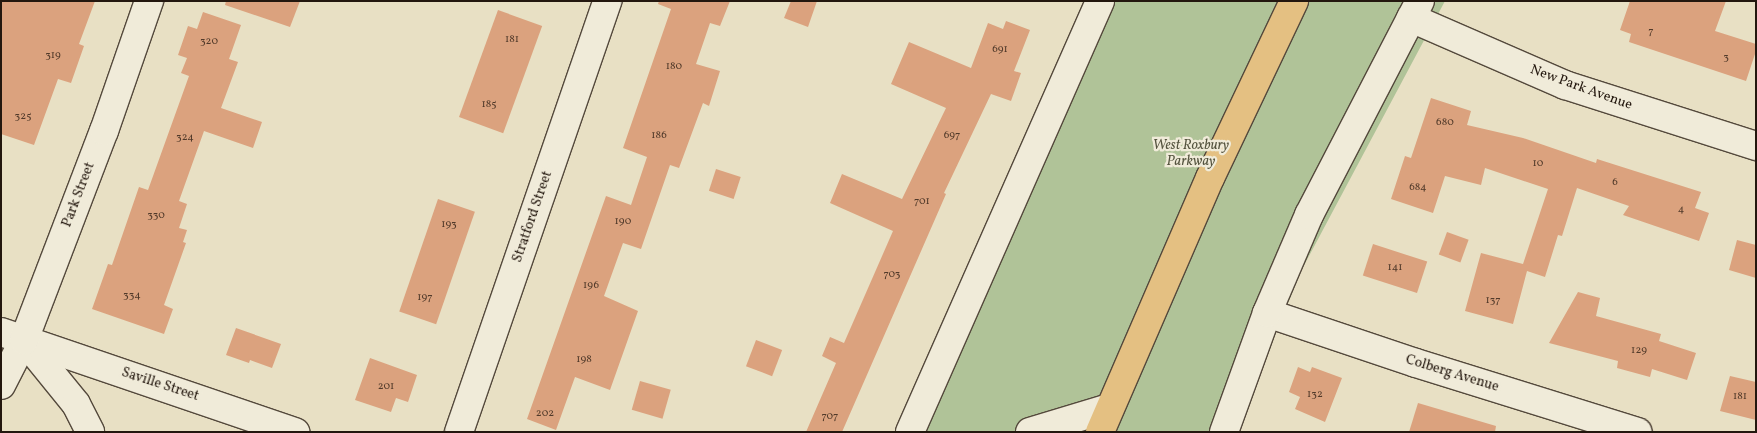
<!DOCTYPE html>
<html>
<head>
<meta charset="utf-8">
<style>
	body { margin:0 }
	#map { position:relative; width:1757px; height:433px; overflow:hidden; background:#e8e0c4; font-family:Vollkorn,serif }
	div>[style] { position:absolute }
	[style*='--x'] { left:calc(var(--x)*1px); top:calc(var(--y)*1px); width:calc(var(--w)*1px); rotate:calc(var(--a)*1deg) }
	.green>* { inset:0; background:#b0c398 }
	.building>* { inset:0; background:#dba27e; transform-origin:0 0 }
	.roads { filter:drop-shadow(1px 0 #54493c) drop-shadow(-1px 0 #54493c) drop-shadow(0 1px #54493c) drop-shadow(0 -1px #54493c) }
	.minor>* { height:28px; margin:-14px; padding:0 14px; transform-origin:14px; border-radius:14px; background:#f0ebd9 }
	.major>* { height:28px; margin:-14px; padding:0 14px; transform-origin:14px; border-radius:14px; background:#e4c082 }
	span { translate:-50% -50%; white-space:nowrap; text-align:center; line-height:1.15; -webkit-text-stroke:4.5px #f0ebd9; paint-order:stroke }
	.number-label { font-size:11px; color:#513a2a }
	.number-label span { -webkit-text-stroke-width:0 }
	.street-label { font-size:14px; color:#23170e }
	.park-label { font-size:14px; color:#54533e; font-style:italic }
	.frame { position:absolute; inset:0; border:2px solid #23170e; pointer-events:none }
</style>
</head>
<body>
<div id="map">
	<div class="green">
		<i style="clip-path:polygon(1094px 1px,1445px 1px,1301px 271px,1236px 432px,901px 432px)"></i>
	</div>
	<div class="building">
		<i style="clip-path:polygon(1px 1px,95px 1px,79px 44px,84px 46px,71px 83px,58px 79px,34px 145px,1px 134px)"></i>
		<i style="clip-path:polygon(226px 1px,300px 1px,290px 27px,225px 5px)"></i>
		<i style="clip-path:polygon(659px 1px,730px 1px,720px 26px,710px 23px,696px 64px,720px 71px,709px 106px,703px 103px,679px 168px,670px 165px,641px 249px,623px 243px,604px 296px,638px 311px,610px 390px,575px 377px,556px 430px,527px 419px,606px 196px,631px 205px,647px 157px,623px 148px,671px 9px,658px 4px)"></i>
		<i style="clip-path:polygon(791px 1px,817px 1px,808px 27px,784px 18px)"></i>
		<i style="clip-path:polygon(1630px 1px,1726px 1px,1715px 31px,1756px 44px,1756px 51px,1746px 81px,1629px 42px,1631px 34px,1620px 30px)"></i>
		<i style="left:498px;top:10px;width:47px;height:114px;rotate:20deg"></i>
		<i style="clip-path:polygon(203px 12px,241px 25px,229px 59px,238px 62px,221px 108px,262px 122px,253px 148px,204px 131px,179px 201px,187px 204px,179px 228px,187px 230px,183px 242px,186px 243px,164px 305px,173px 309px,164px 334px,92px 309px,108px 264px,112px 265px,139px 187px,148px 190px,189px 76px,181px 73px,187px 58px,178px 55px,188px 26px,197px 29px)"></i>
		<i style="clip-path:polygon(1006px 21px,1030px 30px,1014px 71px,1021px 73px,1011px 101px,991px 94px,944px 193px,946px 194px,842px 432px,806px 432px,836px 363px,822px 356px,830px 337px,844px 343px,893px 231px,830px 203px,842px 174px,902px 199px,946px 108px,891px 84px,909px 42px,971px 68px,988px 23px,1003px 29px)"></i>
		<i style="clip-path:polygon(1431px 98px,1471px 111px,1467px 125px,1523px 138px,1596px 163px,1597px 159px,1701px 192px,1695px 208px,1709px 213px,1699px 241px,1623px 215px,1629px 206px,1577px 188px,1562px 236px,1558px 235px,1545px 277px,1527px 271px,1513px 324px,1465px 311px,1481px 253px,1523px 264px,1548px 189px,1485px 168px,1481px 185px,1445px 176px,1433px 213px,1391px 199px,1405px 156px,1411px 158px)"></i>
		<i style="left:716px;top:169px;width:26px;height:23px;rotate:18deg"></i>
		<i style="left:438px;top:199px;width:39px;height:119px;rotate:19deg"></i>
		<i style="left:1447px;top:232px;width:23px;height:24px;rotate:20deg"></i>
		<i style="clip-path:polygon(1737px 240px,1756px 245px,1756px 278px,1729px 270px)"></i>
		<i style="left:1373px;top:244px;width:57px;height:33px;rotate:18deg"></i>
		<i style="clip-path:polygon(1578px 292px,1600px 298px,1596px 316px,1661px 334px,1659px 341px,1696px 353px,1687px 380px,1652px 369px,1650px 377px,1617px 368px,1618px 361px,1549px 343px)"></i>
		<i style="clip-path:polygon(236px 328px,281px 344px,272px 368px,250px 360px,249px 363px,226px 355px)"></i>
		<i style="left:756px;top:340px;width:28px;height:28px;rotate:21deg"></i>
		<i style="clip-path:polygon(370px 358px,417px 375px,408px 402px,396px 398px,391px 412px,355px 400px)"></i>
		<i style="clip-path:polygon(1298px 367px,1310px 372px,1312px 367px,1342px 378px,1325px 422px,1295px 409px,1300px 397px,1289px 392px)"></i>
		<i style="clip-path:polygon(1730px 376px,1756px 382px,1756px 420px,1720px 411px)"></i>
		<i style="left:640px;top:381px;width:32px;height:30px;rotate:16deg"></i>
		<i style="clip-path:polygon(1418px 403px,1496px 426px,1495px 432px,1409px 432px)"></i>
	</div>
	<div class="roads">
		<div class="minor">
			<i style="--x:1411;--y:18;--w:168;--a:23.5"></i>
			<i style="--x:1565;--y:85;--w:201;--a:17.7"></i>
			<i style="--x:1267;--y:313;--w:157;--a:18.6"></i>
			<i style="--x:1416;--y:363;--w:232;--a:17.3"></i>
			<i style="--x:1;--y:332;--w:311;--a:18.8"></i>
			<i style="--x:24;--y:340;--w:82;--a:50.9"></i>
			<i style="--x:76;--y:404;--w:31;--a:63"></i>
			<i style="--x:1;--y:385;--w:51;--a:-62.9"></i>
			<i style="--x:24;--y:340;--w:224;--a:-69.1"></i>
			<i style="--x:104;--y:131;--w:138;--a:-70.9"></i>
			<i style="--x:459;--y:432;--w:456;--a:-71"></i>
			<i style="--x:910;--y:432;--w:471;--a:-66.2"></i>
			<i style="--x:1030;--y:432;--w:83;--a:-16.9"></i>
			<i style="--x:1224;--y:432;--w:127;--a:-70.1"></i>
			<i style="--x:1267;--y:313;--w:107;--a:-66.8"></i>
			<i style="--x:1309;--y:215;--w:241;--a:-62.6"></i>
		</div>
		<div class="major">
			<i style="--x:1100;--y:432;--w:277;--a:-66.6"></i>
			<i style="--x:1210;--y:178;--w:196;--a:-64.6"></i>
		</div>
	</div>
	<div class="number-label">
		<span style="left:1651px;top:32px">7</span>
		<span style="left:512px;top:40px">181</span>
		<span style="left:209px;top:42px">320</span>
		<span style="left:1000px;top:50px">691</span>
		<span style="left:53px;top:56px">319</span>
		<span style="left:1726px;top:58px">3</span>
		<span style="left:674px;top:67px">180</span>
		<span style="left:489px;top:105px">185</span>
		<span style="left:23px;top:117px">325</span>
		<span style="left:1445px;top:123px">680</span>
		<span style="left:659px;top:136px">186</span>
		<span style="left:952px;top:136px">697</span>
		<span style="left:185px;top:138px">324</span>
		<span style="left:1538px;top:164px">10</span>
		<span style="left:1615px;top:183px">6</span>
		<span style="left:1418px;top:188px">684</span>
		<span style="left:922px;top:202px">701</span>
		<span style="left:1681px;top:210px">4</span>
		<span style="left:156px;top:216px">330</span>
		<span style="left:623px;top:222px">190</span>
		<span style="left:449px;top:225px">193</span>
		<span style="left:1395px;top:268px">141</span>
		<span style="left:892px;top:275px">703</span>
		<span style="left:591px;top:286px">196</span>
		<span style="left:132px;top:296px">334</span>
		<span style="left:425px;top:298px">197</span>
		<span style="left:1493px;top:301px">137</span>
		<span style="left:1639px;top:351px">129</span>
		<span style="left:584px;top:360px">198</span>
		<span style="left:386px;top:387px">201</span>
		<span style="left:1315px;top:395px">132</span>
		<span style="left:1740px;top:397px">181</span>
		<span style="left:545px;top:414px">202</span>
		<span style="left:830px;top:417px">707</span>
	</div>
	<div class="street-label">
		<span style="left:1581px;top:88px;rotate:20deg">New Park Avenue</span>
		<span style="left:79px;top:195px;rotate:-69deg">Park Street</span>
		<span style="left:533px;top:217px;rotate:-71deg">Stratford Street</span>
		<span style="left:1452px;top:374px;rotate:17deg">Colberg Avenue</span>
		<span style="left:160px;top:385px;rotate:18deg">Saville Street</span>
	</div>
	<div class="park-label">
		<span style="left:1191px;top:154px">West Roxbury<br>Parkway</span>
	</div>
	<div class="frame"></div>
</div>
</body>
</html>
